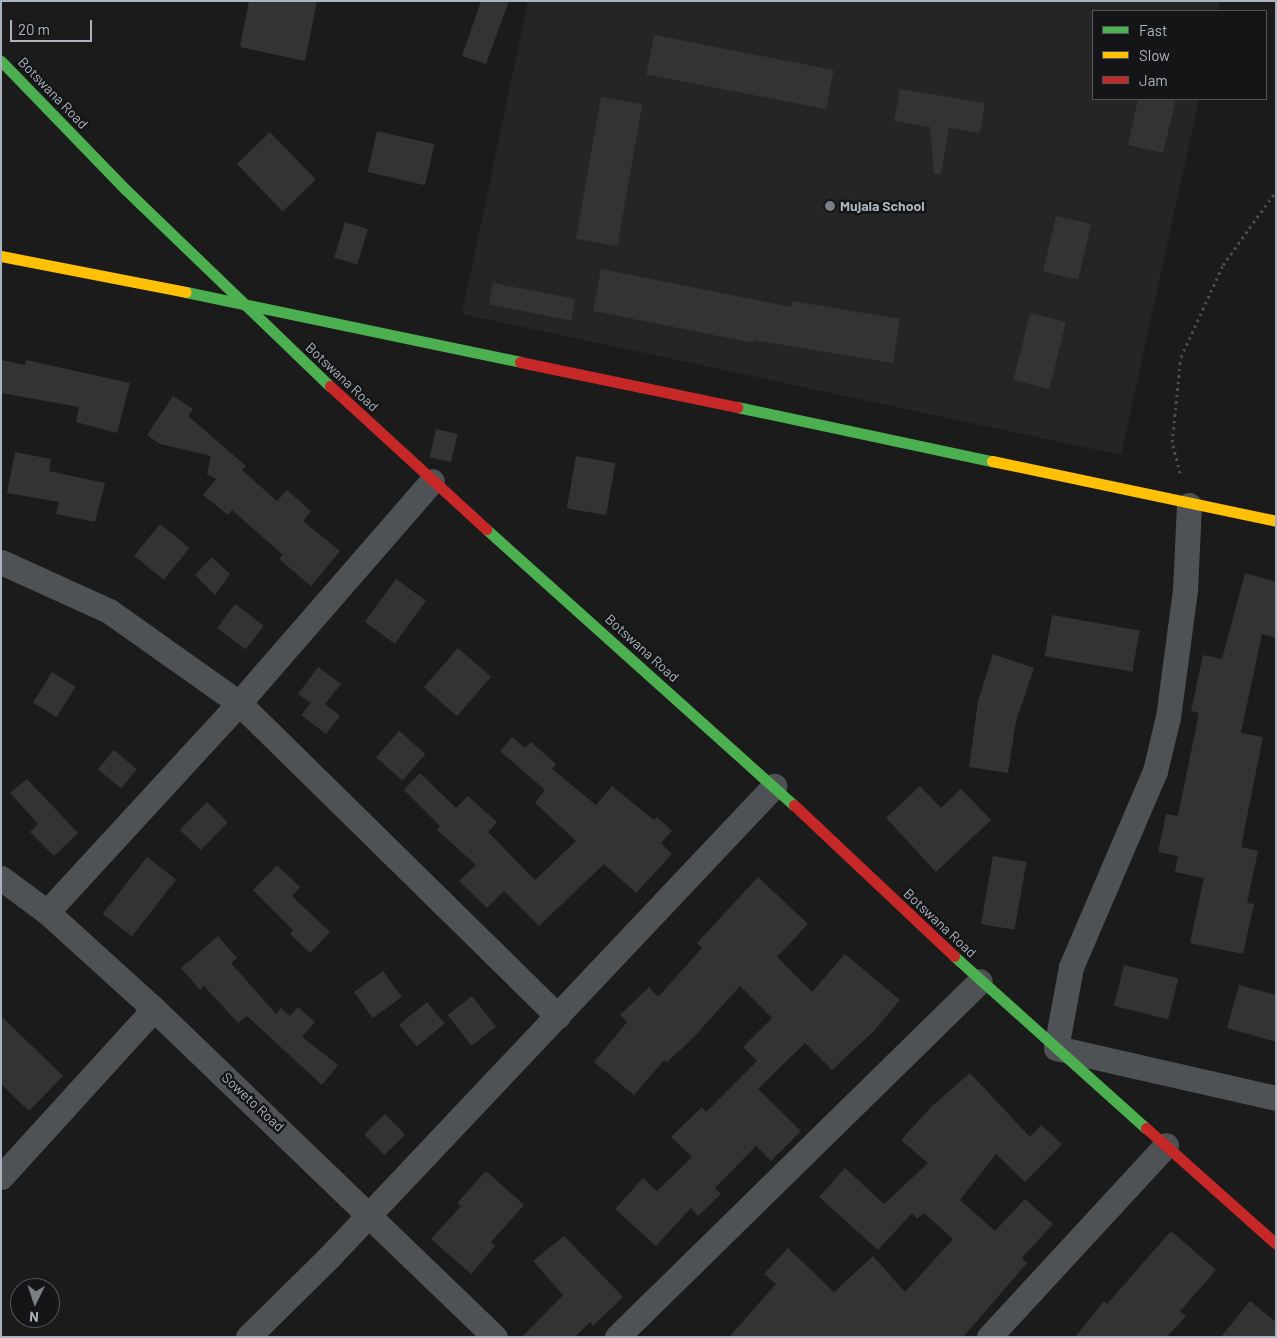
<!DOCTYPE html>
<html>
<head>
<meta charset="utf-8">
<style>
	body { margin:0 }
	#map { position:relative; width:1277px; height:1338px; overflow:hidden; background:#1b1b1c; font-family:Barlow,sans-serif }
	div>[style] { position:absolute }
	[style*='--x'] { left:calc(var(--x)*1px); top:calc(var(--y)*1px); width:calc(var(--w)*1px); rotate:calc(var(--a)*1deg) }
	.built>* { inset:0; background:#252528 }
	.building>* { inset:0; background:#333334; transform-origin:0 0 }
	.path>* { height:3px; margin-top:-1.5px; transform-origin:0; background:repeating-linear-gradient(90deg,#4b4d4f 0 2.5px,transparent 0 6.5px) }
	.street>* { height:25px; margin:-12.5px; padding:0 12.5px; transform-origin:12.5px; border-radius:12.5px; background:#4f5255 }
	.fast>* { height:11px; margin:-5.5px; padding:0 5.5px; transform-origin:5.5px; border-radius:5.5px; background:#4caf50 }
	.slow>* { height:11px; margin:-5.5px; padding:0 5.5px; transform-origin:5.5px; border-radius:5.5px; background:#ffc107 }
	.jam>* { height:11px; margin:-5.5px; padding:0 5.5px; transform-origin:5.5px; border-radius:5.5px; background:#c62828 }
	.dots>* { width:14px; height:14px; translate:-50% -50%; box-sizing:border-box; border:2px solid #151518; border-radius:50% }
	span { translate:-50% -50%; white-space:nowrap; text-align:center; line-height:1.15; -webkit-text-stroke:5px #151518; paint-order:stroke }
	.street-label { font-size:14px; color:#abb4bd }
	.poi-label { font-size:14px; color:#abb4bd; font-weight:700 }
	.left { translate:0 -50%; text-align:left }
	.frame { position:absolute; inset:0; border:2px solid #abb4bd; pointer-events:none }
	.legend { position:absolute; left:1092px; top:10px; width:175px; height:90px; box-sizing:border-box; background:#151518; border:1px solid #51555a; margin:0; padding:6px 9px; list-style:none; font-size:15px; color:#abb4bd }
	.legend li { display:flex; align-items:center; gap:10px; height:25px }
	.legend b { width:25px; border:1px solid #51555a }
	.north { position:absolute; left:10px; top:1278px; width:50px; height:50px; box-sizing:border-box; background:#151518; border:1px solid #51555a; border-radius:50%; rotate:184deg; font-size:14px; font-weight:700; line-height:20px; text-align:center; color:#abb4bd }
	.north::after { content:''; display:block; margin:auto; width:18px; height:22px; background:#797e85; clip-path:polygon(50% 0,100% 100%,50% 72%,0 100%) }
	.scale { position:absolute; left:10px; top:20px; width:82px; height:22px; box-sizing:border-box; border:2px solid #abb4bd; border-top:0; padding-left:6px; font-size:15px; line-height:18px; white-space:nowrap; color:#abb4bd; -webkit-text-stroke:4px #151518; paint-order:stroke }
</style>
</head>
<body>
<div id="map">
	<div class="built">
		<i style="clip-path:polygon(528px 1px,1220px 1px,1218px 11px,1093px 11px,1093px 99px,1199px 99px,1121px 455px,462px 314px)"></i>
	</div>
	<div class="building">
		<i style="clip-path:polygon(249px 1px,317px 1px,305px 61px,240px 47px)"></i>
		<i style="clip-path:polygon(481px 1px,509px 1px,486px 64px,462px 56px)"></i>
		<i style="left:654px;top:35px;width:183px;height:40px;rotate:11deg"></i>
		<i style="clip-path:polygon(900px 89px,985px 103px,980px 133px,949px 128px,941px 174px,934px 174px,930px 127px,894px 121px)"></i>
		<i style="left:601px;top:97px;width:42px;height:144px;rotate:10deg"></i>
		<i style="clip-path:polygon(1138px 99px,1176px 99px,1163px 153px,1128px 145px)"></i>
		<i style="left:377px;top:131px;width:59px;height:42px;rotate:13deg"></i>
		<i style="left:270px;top:132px;width:66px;height:46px;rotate:46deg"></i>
		<i style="left:1056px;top:216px;width:36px;height:57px;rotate:13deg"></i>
		<i style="left:345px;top:222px;width:24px;height:37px;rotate:17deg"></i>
		<i style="clip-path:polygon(601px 269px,791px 307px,792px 301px,900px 319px,893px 363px,754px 340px,753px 343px,593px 311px)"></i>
		<i style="left:493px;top:283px;width:84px;height:22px;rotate:11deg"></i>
		<i style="left:1030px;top:313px;width:37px;height:69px;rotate:14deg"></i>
		<i style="clip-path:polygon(1px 360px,25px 365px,26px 360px,130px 383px,117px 433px,76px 422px,79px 407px,1px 393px)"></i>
		<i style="clip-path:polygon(173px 396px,193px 409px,188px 416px,246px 466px,242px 470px,277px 501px,287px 490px,311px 511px,303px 521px,340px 551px,311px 586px,279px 559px,283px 555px,232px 510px,228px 515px,203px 495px,216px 479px,207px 474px,211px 456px,160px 444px,147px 435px)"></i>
		<i style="left:436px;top:429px;width:22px;height:29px;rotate:13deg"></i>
		<i style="clip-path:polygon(15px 452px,51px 459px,49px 471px,105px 483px,95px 522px,56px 514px,59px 502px,7px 493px)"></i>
		<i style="left:576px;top:456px;width:40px;height:53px;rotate:10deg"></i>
		<i style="left:160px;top:524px;width:38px;height:41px;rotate:39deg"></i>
		<i style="clip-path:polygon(212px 557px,230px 574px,215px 595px,195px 575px)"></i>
		<i style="clip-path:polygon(1245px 573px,1276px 582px,1276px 638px,1262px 634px,1241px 733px,1263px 737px,1241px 847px,1258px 851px,1247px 903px,1254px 904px,1243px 954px,1190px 943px,1204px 878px,1175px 872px,1178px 856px,1158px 852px,1166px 814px,1178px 816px,1199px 713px,1191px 711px,1203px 655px,1222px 659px)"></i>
		<i style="left:396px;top:579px;width:37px;height:53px;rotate:36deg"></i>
		<i style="left:235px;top:604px;width:36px;height:30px;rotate:37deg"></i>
		<i style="left:1052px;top:615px;width:89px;height:42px;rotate:10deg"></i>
		<i style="left:458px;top:648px;width:44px;height:52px;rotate:41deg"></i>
		<i style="clip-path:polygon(993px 654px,1034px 668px,1016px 721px,1008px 773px,969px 767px,978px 701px)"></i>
		<i style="clip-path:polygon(318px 667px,341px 684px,325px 704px,340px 716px,326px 734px,301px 715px,311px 703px,298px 694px)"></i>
		<i style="left:52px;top:672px;width:28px;height:36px;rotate:32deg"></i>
		<i style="left:399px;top:731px;width:35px;height:35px;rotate:41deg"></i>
		<i style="clip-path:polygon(512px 737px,525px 748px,531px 742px,556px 764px,552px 769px,596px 805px,612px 786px,654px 820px,657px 817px,672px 831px,661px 843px,672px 854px,636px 893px,604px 864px,539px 926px,504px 891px,487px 908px,459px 881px,476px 865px,437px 830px,440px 826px,404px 790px,420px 773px,456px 808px,468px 796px,497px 822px,488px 832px,535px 880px,576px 841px,535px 803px,545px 790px,500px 751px)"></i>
		<i style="left:114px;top:750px;width:30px;height:25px;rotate:40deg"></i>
		<i style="clip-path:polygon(27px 779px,78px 833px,54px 856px,30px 832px,38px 824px,10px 793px)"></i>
		<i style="clip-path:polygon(920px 786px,941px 808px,961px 789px,991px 820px,936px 872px,886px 818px)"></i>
		<i style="left:207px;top:802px;width:29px;height:39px;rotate:44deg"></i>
		<i style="left:993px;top:856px;width:34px;height:69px;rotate:10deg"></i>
		<i style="left:147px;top:857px;width:37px;height:72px;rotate:38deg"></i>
		<i style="clip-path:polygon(277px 865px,300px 887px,292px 896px,330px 932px,310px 953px,290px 934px,293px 930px,253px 890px)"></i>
		<i style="clip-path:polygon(758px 877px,808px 924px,777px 957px,812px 992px,845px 954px,900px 1000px,874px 1031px,832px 1070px,805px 1043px,758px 1089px,801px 1131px,771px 1161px,756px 1146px,715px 1188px,721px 1194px,698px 1216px,691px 1208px,656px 1246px,615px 1209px,643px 1178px,657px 1191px,692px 1157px,671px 1137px,702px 1107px,706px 1112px,757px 1061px,743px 1047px,772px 1018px,740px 986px,693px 1038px,667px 1062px,664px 1060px,634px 1095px,594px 1062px,627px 1022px,620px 1015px,649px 987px,658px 997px,702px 948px,697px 943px)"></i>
		<i style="clip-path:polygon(218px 936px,237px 958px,231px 963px,276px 1014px,281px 1008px,290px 1016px,298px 1007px,315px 1022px,302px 1037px,338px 1065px,322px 1085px,247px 1016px,238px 1023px,204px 986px,200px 990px,181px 968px)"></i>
		<i style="left:1124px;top:965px;width:56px;height:42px;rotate:14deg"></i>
		<i style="left:383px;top:971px;width:32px;height:36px;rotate:54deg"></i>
		<i style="clip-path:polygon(1239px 985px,1276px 995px,1276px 1042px,1227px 1028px)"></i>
		<i style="left:472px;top:996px;width:39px;height:31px;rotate:52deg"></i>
		<i style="left:427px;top:1002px;width:28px;height:36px;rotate:51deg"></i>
		<i style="clip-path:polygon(1px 1016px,63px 1076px,29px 1111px,1px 1084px)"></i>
		<i style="clip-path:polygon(970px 1073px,1030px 1137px,1041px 1125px,1062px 1144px,1025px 1182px,996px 1154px,960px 1200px,995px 1231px,1025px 1199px,1053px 1224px,1022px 1258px,1027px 1263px,963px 1337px,729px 1337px,776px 1284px,764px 1274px,788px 1248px,834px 1292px,873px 1256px,905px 1292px,953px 1239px,924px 1213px,917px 1219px,912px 1213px,878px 1250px,819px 1197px,845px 1168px,884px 1204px,928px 1163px,901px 1140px,932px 1106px)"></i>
		<i style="left:385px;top:1114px;width:29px;height:29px;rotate:46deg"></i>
		<i style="clip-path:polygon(486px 1171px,524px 1205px,491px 1242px,495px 1246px,471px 1274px,431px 1239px,461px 1206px,457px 1203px)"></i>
		<i style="clip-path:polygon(1171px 1231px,1216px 1270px,1180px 1311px,1186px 1316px,1167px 1337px,1075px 1337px,1104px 1301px,1107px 1304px)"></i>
		<i style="clip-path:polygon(564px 1236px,623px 1297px,593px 1326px,590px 1322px,575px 1337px,522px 1337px,563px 1295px,533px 1261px)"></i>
		<i style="clip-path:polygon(1250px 1301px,1276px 1322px,1276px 1337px,1221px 1337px)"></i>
	</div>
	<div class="path">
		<i style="--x:1180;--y:473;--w:32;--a:-104"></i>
		<i style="--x:1172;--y:442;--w:85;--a:-84"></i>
		<i style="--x:1181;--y:357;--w:101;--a:-65.5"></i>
		<i style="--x:1223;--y:265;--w:91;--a:-54.4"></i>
	</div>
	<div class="street">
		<i style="--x:1189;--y:505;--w:85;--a:92.7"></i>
		<i style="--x:1185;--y:590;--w:128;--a:97.6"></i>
		<i style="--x:1168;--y:717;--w:56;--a:103.5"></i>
		<i style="--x:1155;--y:771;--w:213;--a:113.2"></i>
		<i style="--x:1071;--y:967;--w:82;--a:100.5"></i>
		<i style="--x:1056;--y:1048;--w:226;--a:12.8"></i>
		<i style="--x:1;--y:562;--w:119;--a:24.4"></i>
		<i style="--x:109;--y:611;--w:159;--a:35.3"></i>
		<i style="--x:239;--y:703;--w:447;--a:44.5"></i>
		<i style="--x:1;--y:878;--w:57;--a:36.5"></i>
		<i style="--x:47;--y:912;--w:144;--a:42.2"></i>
		<i style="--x:154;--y:1009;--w:473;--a:43.9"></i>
		<i style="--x:47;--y:912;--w:284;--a:-47.4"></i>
		<i style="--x:239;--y:703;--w:294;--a:-49"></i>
		<i style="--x:1;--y:1177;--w:227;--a:-47.7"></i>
		<i style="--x:248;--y:1337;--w:115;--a:-44.6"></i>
		<i style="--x:330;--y:1256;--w:647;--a:-46.63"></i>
		<i style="--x:617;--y:1337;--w:508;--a:-44.44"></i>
		<i style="--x:989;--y:1337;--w:261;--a:-47.3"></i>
	</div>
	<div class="fast">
		<i style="--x:1;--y:61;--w:178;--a:45.9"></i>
		<i style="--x:125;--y:189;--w:284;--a:43.9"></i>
		<i style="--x:186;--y:292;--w:341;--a:11.8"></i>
		<i style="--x:737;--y:407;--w:261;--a:12"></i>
		<i style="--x:486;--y:529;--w:414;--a:41.9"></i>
		<i style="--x:954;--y:956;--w:258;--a:41.9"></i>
	</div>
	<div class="slow">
		<i style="--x:1;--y:256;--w:188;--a:11"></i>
		<i style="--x:992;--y:461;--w:290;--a:11.9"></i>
	</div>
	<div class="jam">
		<i style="--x:520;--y:362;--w:222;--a:11.7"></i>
		<i style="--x:330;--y:386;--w:212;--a:42.5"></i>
		<i style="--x:794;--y:805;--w:220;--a:43.3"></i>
		<i style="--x:1146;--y:1128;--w:174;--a:41.7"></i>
	</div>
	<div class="dots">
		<i style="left:830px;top:206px;background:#797e85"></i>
	</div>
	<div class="street-label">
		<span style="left:53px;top:93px;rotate:46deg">Botswana Road</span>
		<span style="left:342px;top:377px;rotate:43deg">Botswana Road</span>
		<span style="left:642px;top:648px;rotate:42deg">Botswana Road</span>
		<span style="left:940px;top:923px;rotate:43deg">Botswana Road</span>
		<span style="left:253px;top:1102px;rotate:43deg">Soweto Road</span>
	</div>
	<div class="poi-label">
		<span class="left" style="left:840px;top:206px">Mujala School</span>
	</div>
	<div class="frame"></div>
	<ul class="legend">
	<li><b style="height:6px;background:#4caf50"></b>Fast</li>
	<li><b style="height:6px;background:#ffc107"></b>Slow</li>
	<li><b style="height:6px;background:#c62828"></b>Jam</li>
	</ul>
	<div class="north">N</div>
	<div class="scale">20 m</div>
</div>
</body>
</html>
